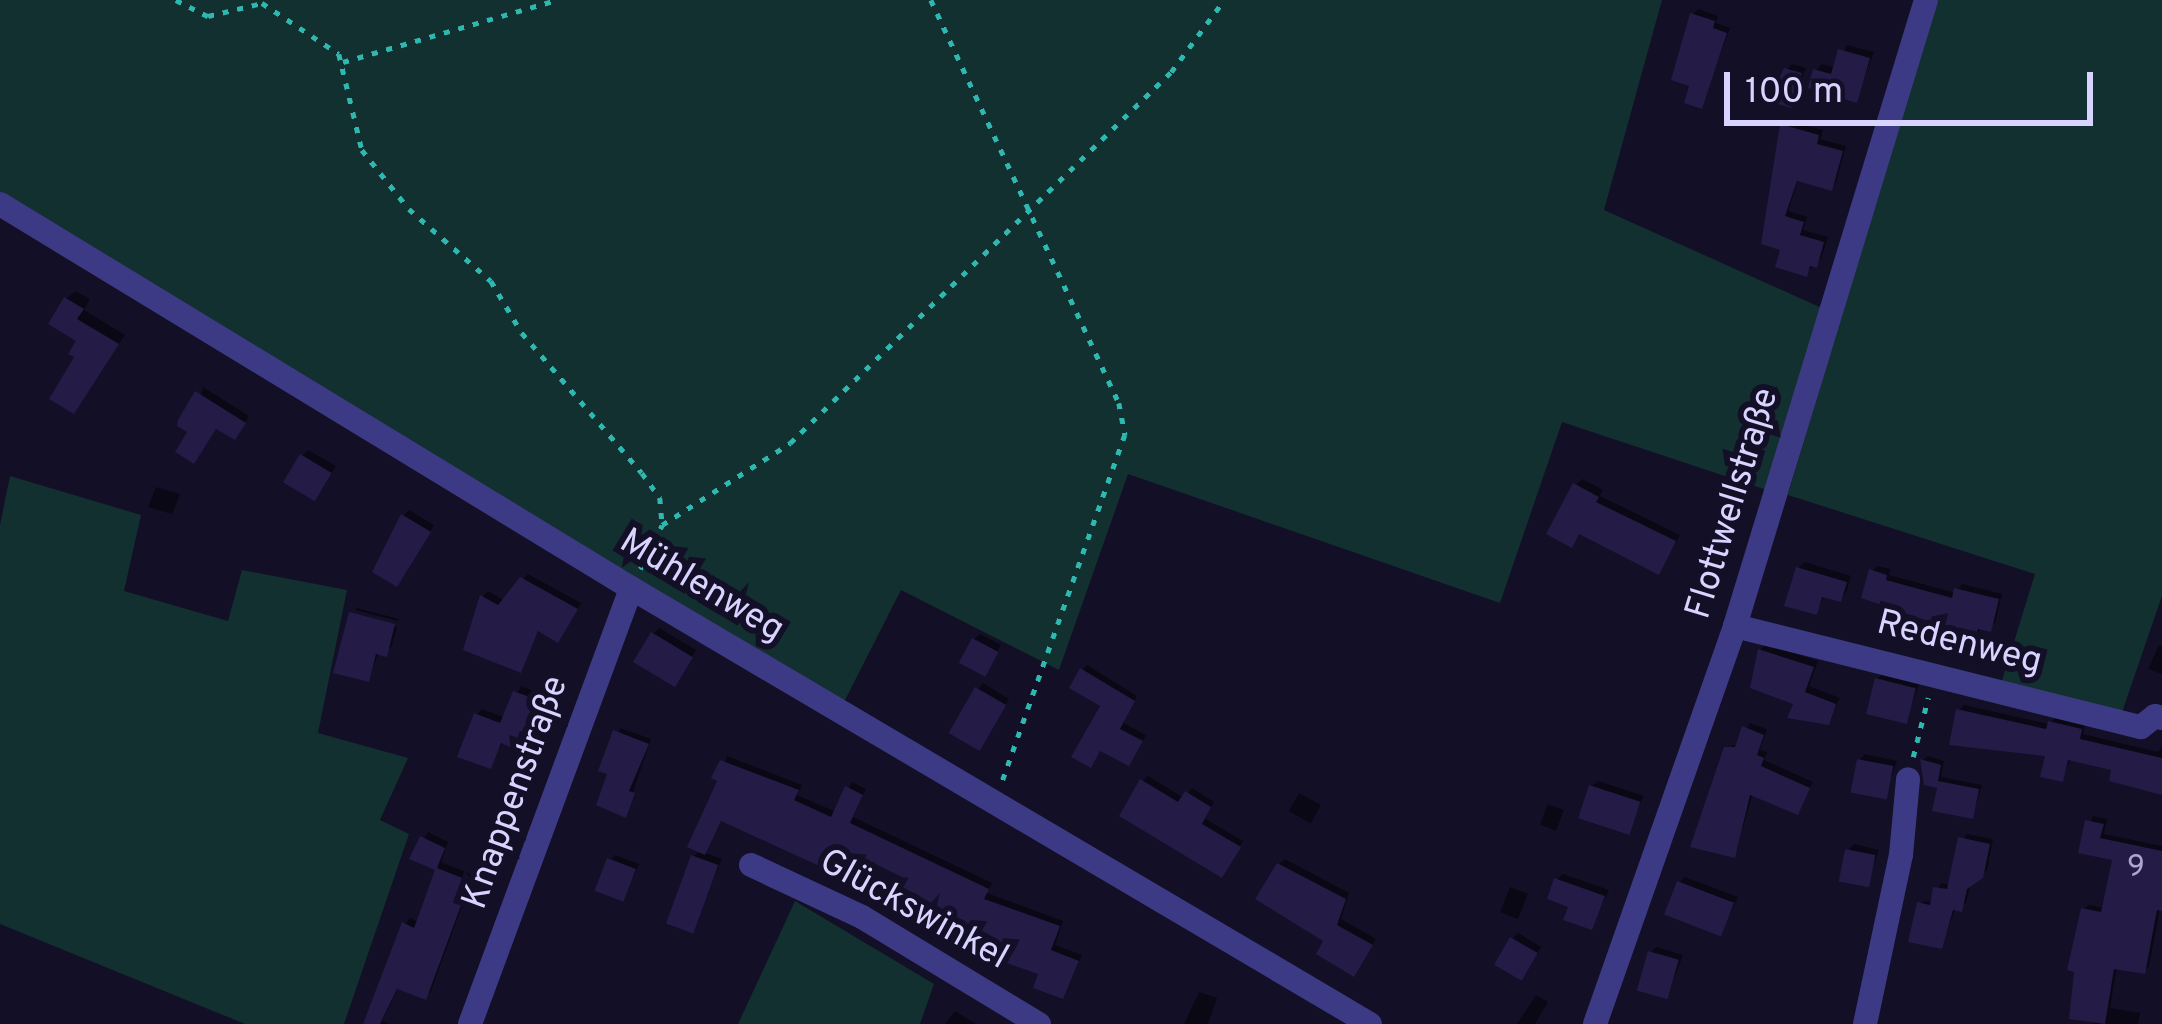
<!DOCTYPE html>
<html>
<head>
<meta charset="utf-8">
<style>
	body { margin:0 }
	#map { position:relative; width:2162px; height:1024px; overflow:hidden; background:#130f26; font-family:Overpass,sans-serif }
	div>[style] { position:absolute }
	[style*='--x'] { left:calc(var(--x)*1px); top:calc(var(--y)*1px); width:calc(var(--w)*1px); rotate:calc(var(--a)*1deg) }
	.green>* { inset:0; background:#12302f }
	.shadow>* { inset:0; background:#0007; transform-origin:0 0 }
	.building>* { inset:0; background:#241b47; transform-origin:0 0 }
	.path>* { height:4.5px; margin-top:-2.25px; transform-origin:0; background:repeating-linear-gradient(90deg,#2fb8b0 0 6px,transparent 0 15px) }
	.street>* { height:24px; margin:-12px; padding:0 12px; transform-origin:12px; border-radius:12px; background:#3d3a85 }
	span { translate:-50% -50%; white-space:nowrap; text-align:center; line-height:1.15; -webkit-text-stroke:12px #130f26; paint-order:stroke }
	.number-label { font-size:30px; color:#aca6d1 }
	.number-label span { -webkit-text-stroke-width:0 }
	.street-label { font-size:36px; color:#d9d4ff }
	.scale { position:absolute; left:1724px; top:72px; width:369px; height:54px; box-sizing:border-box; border:6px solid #d9d4ff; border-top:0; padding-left:15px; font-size:36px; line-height:42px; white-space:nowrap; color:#d9d4ff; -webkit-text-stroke:9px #130f26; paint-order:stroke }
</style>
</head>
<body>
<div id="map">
	<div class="green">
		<i style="clip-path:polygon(0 0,1662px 0,1604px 210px,1824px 309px,1767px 490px,1562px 422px,1500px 603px,1128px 474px,1059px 670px,901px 590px,843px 704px,0 195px)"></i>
		<i style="clip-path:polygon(1935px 0,2162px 0,2162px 596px,2121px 715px,2000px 687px,2035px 574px,1788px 495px)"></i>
		<i style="clip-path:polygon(10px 476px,141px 515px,124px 591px,228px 621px,242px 570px,347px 590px,318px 733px,408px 758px,380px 820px,409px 834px,344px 1024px,245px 1024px,0 924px,0 525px)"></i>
		<i style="clip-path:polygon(795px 901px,934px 984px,920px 1024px,738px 1024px)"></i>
	</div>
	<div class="shadow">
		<i style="clip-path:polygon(1698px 9px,1718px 16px,1716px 23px,1730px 28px,1701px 106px,1693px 84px,1692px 15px)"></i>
		<i style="clip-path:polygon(1847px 45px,1874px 52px,1856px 99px,1816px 70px,1822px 64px,1836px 68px)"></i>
		<i style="clip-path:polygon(1792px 64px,1806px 68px,1790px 105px,1772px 99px,1778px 79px)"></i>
		<i style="clip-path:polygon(1788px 121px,1823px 130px,1820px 139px,1846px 146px,1836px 182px,1831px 187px,1799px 178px,1788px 211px,1807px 217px,1803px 230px,1828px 237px,1821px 259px,1806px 273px,1784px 248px,1783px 126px)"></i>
		<i style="clip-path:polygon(75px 291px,90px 299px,84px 310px,125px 335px,73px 410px,80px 340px,66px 299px)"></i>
		<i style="clip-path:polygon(203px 387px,249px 416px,240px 431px,217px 426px,191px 431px)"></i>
		<i style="clip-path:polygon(308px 450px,336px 466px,320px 492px,303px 456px)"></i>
		<i style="clip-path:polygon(1582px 479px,1603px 490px,1600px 496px,1680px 535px,1659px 571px,1581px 532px,1572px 544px,1576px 485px)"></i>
		<i style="clip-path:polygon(156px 487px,180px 494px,172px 514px,148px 507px)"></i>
		<i style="clip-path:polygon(409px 510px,434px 525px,402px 578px,403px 516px)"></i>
		<i style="clip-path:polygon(1805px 562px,1851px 576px,1846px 593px,1840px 599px,1825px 595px,1816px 612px,1799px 568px)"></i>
		<i style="clip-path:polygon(1877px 566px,1891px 569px,1889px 575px,1956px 593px,1962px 584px,2002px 594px,1995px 623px,1981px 627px,1972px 648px,1948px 625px,1872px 571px)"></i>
		<i style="clip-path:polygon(528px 574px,581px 603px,563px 634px,540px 628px,520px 670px,467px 648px,483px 596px,488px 591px,505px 601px)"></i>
		<i style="clip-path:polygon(357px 608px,399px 619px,398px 621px,355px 610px)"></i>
		<i style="clip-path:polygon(351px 615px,397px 627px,391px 648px,379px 652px,368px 679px)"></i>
		<i style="clip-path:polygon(659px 628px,696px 650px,680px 678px,653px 634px)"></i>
		<i style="clip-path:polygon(980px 634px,1001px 645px,987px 668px,974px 639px)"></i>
		<i style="clip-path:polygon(1766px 644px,1818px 661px,1809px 686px,1840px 698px,1828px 721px,1797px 703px,1760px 650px)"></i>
		<i style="clip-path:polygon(2159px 645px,2162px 646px,2162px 674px,2148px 669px)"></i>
		<i style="clip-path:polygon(1087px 665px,1137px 696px,1123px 723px,1146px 735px,1133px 757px,1082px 670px)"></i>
		<i style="clip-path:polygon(1883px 673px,1920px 682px,1905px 721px,1877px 679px)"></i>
		<i style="clip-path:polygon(983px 683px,1009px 699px,983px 742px,978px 689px)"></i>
		<i style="clip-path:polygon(521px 686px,548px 697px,537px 726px,531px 732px,522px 728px,512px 744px,503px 741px,490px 766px,476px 715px,482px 709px,506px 718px)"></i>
		<i style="clip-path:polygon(1964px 705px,2049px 724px,2056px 717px,2085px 724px,2083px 734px,2158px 752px,2162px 746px,2162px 792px,2114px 767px,2071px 758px,2062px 779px,2049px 753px,1959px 711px)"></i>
		<i style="clip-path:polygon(1750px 723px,1767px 729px,1760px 750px,1767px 752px,1764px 760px,1813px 782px,1797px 811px,1753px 793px,1735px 855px,1726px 749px,1739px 743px)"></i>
		<i style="clip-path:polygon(620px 728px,651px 739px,625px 815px,611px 773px)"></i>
		<i style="clip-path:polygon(1865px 754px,1897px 761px,1885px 796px,1859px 760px)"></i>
		<i style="clip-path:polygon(727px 756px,802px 785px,797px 795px,836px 812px,852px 782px,866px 789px,853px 817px,992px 883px,987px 893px,1063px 921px,1055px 945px,1082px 955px,1067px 990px,1062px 995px,1042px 972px,968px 939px,906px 875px,862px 855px,849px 876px,723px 818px,703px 852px,722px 859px,692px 929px,693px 857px,700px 850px)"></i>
		<i style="clip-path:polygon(1928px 756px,1944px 761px,1941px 777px,1982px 785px,1972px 816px,1940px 785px,1923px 760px)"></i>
		<i style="clip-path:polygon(1148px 776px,1184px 798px,1192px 788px,1214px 802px,1204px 818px,1243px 841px,1226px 870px,1143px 781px)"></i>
		<i style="clip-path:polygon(1598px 781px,1644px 796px,1628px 829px,1592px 786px)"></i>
		<i style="left:1299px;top:793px;width:25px;height:21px;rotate:29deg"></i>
		<i style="left:1548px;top:804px;width:17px;height:22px;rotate:21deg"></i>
		<i style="clip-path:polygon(2093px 816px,2107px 819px,2104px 834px,2162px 846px,2162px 898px,2149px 966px,2144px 971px,2117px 966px,2110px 1008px,2140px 1013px,2138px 1024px,2093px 1024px,2084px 909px,2089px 905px,2105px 908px,2116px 857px,2082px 850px)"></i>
		<i style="clip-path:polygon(428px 832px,448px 842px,441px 862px,473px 875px,431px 991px,425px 997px,399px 987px,382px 1021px,389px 1024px,366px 1024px,405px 924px,410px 918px,419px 922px,439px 868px,413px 857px)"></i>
		<i style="clip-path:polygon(1966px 834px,1993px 839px,1987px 870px,1971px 883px,1966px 903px,1956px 907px,1942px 945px,1919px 903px,1934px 900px,1941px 883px,1951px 885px)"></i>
		<i style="clip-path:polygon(1854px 844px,1879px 850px,1867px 884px,1848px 850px)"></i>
		<i style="clip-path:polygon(615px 855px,639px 864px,623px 898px,610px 860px)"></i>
		<i style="clip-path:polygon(1285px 859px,1349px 893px,1341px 919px,1376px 939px,1359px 968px,1327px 940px,1279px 864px)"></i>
		<i style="clip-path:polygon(1563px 874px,1609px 890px,1591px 927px,1557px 880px)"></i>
		<i style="clip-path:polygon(1685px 877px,1738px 897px,1720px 933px,1680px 882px)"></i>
		<i style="left:1510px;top:887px;width:19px;height:27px;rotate:21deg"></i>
		<i style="clip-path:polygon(1518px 933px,1541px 947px,1527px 971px,1512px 939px)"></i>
		<i style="clip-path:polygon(1656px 947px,1683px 955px,1667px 996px,1651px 953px)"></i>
		<i style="clip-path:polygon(1199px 992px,1217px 998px,1208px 1024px,1184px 1024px)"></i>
		<i style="clip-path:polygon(1536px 995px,1548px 1002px,1535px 1024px,1517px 1024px)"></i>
		<i style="clip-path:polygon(955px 1011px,976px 1024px,945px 1024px)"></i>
	</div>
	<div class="building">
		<i style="clip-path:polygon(1690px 13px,1715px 21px,1713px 28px,1727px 33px,1702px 109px,1684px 103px,1689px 86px,1671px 80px)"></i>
		<i style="clip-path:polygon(1838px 49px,1870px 58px,1857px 103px,1808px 88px,1813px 69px,1831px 74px)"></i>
		<i style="clip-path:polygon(1784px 68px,1802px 73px,1791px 108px,1768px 101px)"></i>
		<i style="clip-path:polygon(1780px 124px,1819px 135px,1817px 144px,1843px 151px,1832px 191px,1797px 181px,1785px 216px,1804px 222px,1800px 235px,1824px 242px,1817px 268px,1810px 266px,1807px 277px,1775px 267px,1780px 250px,1761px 244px)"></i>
		<i style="clip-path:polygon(64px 297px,84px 309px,77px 319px,119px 344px,74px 414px,49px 399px,74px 357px,68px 354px,76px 341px,48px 324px)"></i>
		<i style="clip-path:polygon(195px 391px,246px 423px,235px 440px,216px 429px,194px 464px,175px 452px,187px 432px,177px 426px,178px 420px)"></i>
		<i style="left:300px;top:454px;width:37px;height:33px;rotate:31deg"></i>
		<i style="clip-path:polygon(1573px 483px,1599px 497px,1596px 502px,1676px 541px,1659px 575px,1579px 534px,1572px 548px,1546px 534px)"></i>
		<i style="clip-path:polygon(401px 514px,431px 532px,397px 587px,372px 572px)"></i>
		<i style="clip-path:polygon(1796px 567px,1847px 582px,1841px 602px,1822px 597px,1817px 615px,1784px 606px)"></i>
		<i style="clip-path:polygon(1869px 569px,1887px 575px,1886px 580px,1952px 598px,1954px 588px,1999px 599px,1991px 632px,1978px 629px,1973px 651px,1941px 644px,1945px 627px,1861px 598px)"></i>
		<i style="clip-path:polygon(520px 577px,578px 609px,558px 643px,538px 631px,521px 673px,463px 650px,480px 595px,498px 605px)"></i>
		<i style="clip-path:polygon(349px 612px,395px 624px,387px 657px,376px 654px,369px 682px,333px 673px)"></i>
		<i style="left:651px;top:632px;width:49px;height:35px;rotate:31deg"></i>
		<i style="left:972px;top:638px;width:30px;height:28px;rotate:28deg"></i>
		<i style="clip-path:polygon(1758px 649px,1814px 667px,1805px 692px,1836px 704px,1829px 725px,1787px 718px,1793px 704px,1750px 688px)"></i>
		<i style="clip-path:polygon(1080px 668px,1135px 701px,1120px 729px,1143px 741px,1129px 766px,1100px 751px,1091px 768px,1071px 757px,1100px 706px,1069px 688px)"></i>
		<i style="left:1875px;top:678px;width:42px;height:37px;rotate:14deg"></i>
		<i style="left:975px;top:687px;width:36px;height:53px;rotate:30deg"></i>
		<i style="clip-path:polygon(513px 691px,544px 702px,532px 735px,520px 731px,513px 748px,501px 743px,491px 769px,457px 757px,474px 713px,500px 723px)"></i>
		<i style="clip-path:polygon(1956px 709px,2046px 729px,2048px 721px,2082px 729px,2080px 739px,2162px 758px,2162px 795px,2109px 781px,2111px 770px,2068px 760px,2063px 782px,2040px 777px,2045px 756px,1949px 745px)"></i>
		<i style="clip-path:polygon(1742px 726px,1764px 735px,1757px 755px,1764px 758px,1761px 766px,1810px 788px,1798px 815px,1750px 795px,1735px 858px,1690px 847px,1724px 747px,1735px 747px)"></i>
		<i style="clip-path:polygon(613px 730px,649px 744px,629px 791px,635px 793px,626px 818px,596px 805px,607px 774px,598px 771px)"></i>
		<i style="left:1857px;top:759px;width:37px;height:34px;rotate:11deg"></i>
		<i style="clip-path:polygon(1920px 759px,1941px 765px,1938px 781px,1979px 789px,1973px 819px,1932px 811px,1937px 788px,1924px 785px)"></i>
		<i style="clip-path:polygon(720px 760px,799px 790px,794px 800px,831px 817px,845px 786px,863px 795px,850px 823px,989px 889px,984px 899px,1060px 926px,1051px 950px,1079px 961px,1063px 999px,1033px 988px,1038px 974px,962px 947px,965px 940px,939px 924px,890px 902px,902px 877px,861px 857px,850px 880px,721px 821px,705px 855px,687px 847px,717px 781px,711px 778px)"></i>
		<i style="clip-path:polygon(1140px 779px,1178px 802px,1185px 791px,1211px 807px,1202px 824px,1241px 847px,1222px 878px,1119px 816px)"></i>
		<i style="left:1589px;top:785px;width:54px;height:35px;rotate:18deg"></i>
		<i style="clip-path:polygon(2085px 820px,2104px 824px,2100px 838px,2162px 851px,2162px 911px,2157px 910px,2145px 974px,2114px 969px,2105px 1024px,2069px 1019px,2074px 972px,2067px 970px,2081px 908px,2101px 912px,2112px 860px,2078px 853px)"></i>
		<i style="clip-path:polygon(420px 836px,445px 848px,437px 868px,470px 881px,426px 1000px,397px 989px,380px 1024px,363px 1024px,402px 922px,414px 928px,435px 870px,409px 859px)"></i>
		<i style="clip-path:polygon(1958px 837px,1990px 844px,1983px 878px,1967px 889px,1962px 912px,1953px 910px,1942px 949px,1908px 942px,1917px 902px,1930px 905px,1933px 887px,1947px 889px)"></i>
		<i style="left:1845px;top:849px;width:31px;height:33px;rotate:11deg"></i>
		<i style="left:691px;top:855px;width:29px;height:73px;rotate:20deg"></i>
		<i style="left:607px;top:858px;width:31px;height:35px;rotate:21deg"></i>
		<i style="clip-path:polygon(1277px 863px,1346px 899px,1337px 925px,1373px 945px,1354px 977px,1316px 954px,1323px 941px,1255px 899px)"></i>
		<i style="clip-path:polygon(1554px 878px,1605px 896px,1592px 930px,1563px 920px,1568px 907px,1547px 899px)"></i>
		<i style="left:1677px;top:881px;width:61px;height:36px;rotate:21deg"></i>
		<i style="left:1510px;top:937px;width:32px;height:32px;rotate:30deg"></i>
		<i style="left:1648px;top:951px;width:32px;height:41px;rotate:16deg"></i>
	</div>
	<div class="path">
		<i style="--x:176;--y:0;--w:36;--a:27"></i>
		<i style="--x:208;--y:16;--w:56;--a:-13.5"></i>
		<i style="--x:262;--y:3;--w:92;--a:33.5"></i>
		<i style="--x:339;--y:54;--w:99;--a:76.5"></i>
		<i style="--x:362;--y:150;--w:75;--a:51.5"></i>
		<i style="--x:409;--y:209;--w:109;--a:41.3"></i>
		<i style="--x:491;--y:281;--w:61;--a:59.2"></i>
		<i style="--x:522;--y:333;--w:184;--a:49.4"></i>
		<i style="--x:642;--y:473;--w:31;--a:54"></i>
		<i style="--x:660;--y:498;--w:25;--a:85"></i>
		<i style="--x:931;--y:0;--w:445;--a:65"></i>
		<i style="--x:1119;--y:403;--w:33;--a:79"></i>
		<i style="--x:1125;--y:435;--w:368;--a:109.5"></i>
		<i style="--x:343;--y:62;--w:223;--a:-16.2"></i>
		<i style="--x:640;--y:569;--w:49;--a:-63.4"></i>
		<i style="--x:662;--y:525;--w:152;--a:-32.6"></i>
		<i style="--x:790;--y:443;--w:532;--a:-44.24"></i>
		<i style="--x:1171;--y:72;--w:89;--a:-53.6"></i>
		<i style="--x:1913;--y:757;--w:61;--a:-75.7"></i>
	</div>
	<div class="street">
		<i style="--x:0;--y:204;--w:739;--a:31.32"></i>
		<i style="--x:631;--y:588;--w:858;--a:30.54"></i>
		<i style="--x:1735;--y:626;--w:418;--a:14"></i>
		<i style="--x:2141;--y:727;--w:18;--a:-38"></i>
		<i style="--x:2155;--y:716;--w:7;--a:16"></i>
		<i style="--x:751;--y:865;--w:123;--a:25.1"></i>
		<i style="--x:862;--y:917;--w:207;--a:31.2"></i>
		<i style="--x:470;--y:1024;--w:465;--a:-69.7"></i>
		<i style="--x:1595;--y:1024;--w:422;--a:-70.6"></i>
		<i style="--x:1735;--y:626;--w:654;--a:-73.03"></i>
		<i style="--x:1865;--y:1024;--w:173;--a:-78"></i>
		<i style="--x:1901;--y:855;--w:76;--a:-84.7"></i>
	</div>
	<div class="number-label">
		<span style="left:2136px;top:868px">9</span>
	</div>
	<div class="street-label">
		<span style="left:1734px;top:504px;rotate:-73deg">Flottwellstraße</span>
		<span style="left:701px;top:587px;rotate:31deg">Mühlenweg</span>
		<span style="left:1959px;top:644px;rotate:14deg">Redenweg</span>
		<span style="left:517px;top:793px;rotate:-70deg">Knappenstraße</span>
		<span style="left:913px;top:911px;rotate:29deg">Glückswinkel</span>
	</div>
	<div class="scale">100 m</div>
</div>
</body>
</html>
